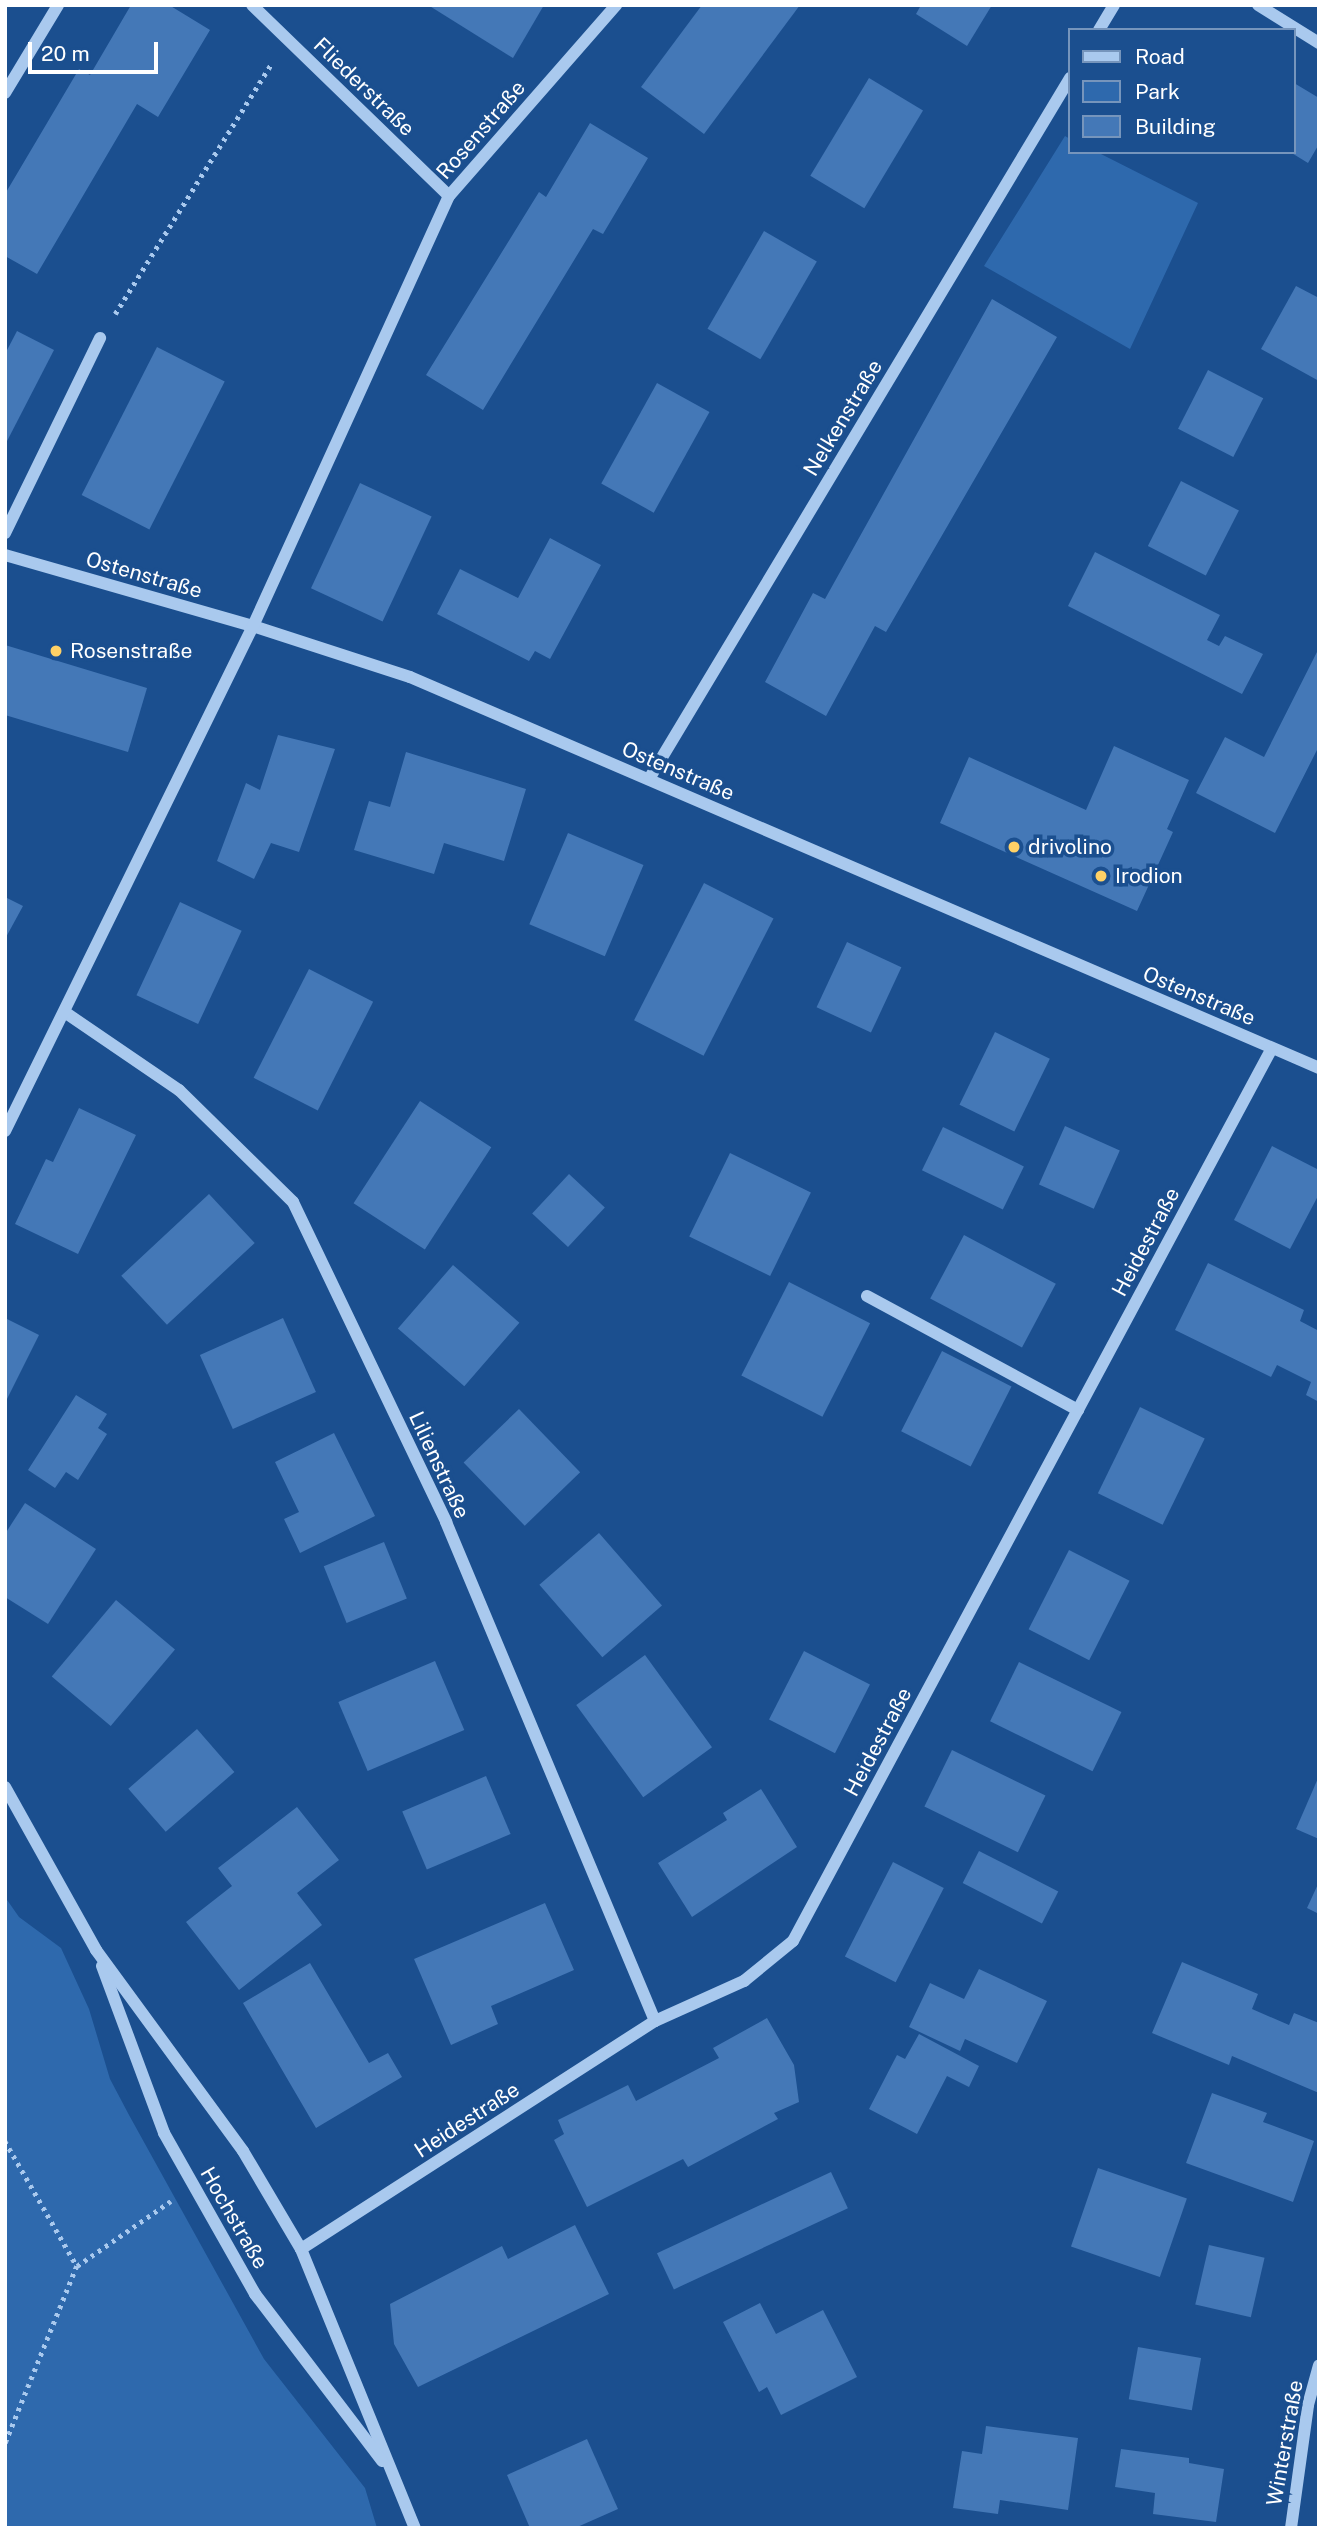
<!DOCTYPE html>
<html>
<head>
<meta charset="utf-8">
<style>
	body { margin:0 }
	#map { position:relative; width:1324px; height:2533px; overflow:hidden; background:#1b4f8f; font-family:"Public Sans",sans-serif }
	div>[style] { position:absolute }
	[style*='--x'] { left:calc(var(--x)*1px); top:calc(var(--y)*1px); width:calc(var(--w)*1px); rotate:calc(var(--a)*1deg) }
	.green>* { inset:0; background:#2e69ad }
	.building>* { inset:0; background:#4478b7; transform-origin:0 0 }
	.path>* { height:4.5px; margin-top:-2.25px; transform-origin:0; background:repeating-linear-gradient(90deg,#a9c9ee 0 3.5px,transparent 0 8.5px) }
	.minor>* { height:12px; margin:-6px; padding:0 6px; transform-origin:6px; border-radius:6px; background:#a9c9ee }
	.dots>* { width:19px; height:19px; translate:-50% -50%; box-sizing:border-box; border:4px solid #1b4f8f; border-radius:50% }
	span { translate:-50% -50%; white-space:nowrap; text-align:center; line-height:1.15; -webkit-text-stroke:7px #1b4f8f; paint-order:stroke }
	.street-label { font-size:21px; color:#fff }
	.poi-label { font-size:21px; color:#fff }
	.left { translate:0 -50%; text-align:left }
	.frame { position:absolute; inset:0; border:7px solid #fff; pointer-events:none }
	.legend { position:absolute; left:1068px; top:28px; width:228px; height:126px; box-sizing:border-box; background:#1b4f8f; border:2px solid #7695bc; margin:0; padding:9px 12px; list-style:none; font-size:21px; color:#fff }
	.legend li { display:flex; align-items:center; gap:14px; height:35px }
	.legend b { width:35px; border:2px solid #7695bc }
	.scale { position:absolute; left:28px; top:42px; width:130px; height:32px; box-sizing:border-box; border:4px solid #fff; border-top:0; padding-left:9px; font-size:21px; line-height:24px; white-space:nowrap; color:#fff; -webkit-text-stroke:5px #1b4f8f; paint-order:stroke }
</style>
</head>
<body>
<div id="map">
	<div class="green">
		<i style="clip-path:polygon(1065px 136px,1070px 139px,1070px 152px,1097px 152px,1198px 203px,1130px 349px,984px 266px)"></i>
		<i style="clip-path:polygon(5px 1897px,19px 1917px,61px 1948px,89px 2009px,110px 2079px,129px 2115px,264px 2359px,365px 2488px,377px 2528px,5px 2528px)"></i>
	</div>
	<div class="building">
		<i style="clip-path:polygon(131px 5px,169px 5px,210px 30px,158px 117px,137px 104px,37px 274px,5px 256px,5px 194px,79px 69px,90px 75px)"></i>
		<i style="clip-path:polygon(428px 5px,544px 5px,513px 58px)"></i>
		<i style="clip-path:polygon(702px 5px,800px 5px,704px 134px,641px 87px)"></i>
		<i style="clip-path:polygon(921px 5px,992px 5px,967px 46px,916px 14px)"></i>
		<i style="left:869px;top:78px;width:63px;height:114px;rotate:31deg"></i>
		<i style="clip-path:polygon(1294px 83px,1319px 98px,1319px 144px,1308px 163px,1290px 152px,1294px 152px)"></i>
		<i style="clip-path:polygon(590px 123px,648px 158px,603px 234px,593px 229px,483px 410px,426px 375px,539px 192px,546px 197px)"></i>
		<i style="left:764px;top:231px;width:61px;height:113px;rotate:30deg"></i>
		<i style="clip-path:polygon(1296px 286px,1319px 298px,1319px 381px,1261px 349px)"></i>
		<i style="clip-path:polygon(992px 299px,1057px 337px,886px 632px,875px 626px,826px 716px,765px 682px,813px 593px,825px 599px)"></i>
		<i style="clip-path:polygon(17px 331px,54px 350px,5px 445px,5px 354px)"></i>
		<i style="left:157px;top:347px;width:76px;height:166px;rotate:27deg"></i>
		<i style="left:1208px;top:370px;width:62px;height:66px;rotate:27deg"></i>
		<i style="left:657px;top:383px;width:60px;height:115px;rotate:29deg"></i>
		<i style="left:1181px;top:481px;width:65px;height:73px;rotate:27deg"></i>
		<i style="left:360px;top:483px;width:79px;height:116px;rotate:25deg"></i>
		<i style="clip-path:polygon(550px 538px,601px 565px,550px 659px,535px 651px,529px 661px,437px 614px,460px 569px,518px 598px)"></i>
		<i style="clip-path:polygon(1095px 552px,1220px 615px,1207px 640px,1219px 646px,1225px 636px,1263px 654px,1242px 694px,1068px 606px)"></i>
		<i style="clip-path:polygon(5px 645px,147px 688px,128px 752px,5px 715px)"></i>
		<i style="clip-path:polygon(1319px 648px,1319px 746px,1275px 833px,1196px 793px,1225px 737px,1264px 757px)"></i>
		<i style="clip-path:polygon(278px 735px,335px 749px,299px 852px,271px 843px,254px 879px,217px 861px,246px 783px,260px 790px)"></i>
		<i style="clip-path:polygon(1114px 746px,1189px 780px,1167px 829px,1173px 832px,1137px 911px,940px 823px,969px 757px,1086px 810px)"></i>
		<i style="clip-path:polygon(406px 752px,526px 789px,504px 861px,444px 843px,434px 874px,354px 850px,369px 801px,390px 807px)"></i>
		<i style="left:568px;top:833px;width:82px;height:99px;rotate:23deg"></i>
		<i style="left:704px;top:883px;width:78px;height:154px;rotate:27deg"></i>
		<i style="clip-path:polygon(5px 897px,23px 906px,5px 939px)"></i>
		<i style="left:180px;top:902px;width:68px;height:103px;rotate:25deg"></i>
		<i style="left:847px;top:942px;width:60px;height:72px;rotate:25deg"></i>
		<i style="left:309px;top:969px;width:72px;height:122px;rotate:27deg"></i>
		<i style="left:995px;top:1032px;width:61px;height:81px;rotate:26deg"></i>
		<i style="left:420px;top:1101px;width:85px;height:122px;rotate:33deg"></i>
		<i style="clip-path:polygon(79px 1108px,136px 1135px,78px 1254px,15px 1224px,46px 1159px,53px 1162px)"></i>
		<i style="left:1065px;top:1126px;width:60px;height:64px;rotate:24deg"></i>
		<i style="left:943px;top:1127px;width:90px;height:48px;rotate:26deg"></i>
		<i style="clip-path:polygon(1272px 1146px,1319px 1170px,1319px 1194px,1290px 1249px,1234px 1220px)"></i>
		<i style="left:730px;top:1153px;width:90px;height:93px;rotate:26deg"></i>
		<i style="left:569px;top:1174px;width:49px;height:54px;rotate:43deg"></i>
		<i style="left:209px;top:1194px;width:67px;height:120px;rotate:47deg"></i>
		<i style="left:964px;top:1235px;width:104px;height:72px;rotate:28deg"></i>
		<i style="clip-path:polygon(1208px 1263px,1304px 1310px,1300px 1321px,1319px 1331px,1319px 1402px,1306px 1395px,1311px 1382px,1277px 1365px,1271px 1377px,1175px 1330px)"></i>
		<i style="left:453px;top:1265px;width:88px;height:84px;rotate:41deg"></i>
		<i style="left:789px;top:1282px;width:91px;height:105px;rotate:27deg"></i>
		<i style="clip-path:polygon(5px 1318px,39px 1335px,5px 1403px)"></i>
		<i style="left:283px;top:1318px;width:81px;height:91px;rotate:66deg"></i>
		<i style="left:942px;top:1351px;width:78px;height:90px;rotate:27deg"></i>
		<i style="clip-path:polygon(76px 1395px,107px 1414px,98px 1428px,107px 1434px,78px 1480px,66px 1472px,55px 1488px,28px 1470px)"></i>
		<i style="left:1140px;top:1407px;width:72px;height:96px;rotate:26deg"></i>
		<i style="left:519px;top:1409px;width:88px;height:77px;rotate:46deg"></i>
		<i style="clip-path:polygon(334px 1433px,375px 1516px,300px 1553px,284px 1519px,299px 1512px,275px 1462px)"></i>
		<i style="clip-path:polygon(25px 1503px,96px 1549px,48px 1624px,5px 1597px,5px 1534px)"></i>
		<i style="left:599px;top:1533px;width:96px;height:79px;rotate:49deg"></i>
		<i style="left:384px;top:1542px;width:61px;height:65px;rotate:68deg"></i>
		<i style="left:1069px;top:1550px;width:68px;height:89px;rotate:27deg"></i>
		<i style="left:116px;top:1600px;width:77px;height:100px;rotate:40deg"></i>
		<i style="left:804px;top:1651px;width:74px;height:77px;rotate:27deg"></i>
		<i style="left:645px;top:1655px;width:114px;height:85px;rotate:54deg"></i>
		<i style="left:435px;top:1661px;width:75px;height:105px;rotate:67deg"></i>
		<i style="left:1019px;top:1662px;width:114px;height:66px;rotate:26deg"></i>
		<i style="left:197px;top:1729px;width:57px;height:91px;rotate:49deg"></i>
		<i style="left:952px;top:1750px;width:104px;height:63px;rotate:26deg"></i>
		<i style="left:486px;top:1776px;width:63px;height:91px;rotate:67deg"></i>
		<i style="clip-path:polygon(1319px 1776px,1319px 1839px,1296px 1829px)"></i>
		<i style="clip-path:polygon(761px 1789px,797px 1847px,692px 1917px,658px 1863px,727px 1820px,723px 1813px)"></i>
		<i style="clip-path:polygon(297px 1807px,339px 1860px,297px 1893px,322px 1925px,239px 1990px,186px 1922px,232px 1886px,218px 1868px)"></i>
		<i style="left:979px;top:1851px;width:89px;height:36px;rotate:27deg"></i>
		<i style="left:893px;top:1862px;width:57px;height:106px;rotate:27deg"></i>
		<i style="clip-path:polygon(1319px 1882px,1319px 1914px,1307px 1908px)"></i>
		<i style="clip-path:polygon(545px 1903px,574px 1970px,491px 2006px,498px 2024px,451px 2045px,414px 1959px)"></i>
		<i style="clip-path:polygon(1182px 1962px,1258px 1994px,1252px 2009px,1289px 2025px,1294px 2013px,1319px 2023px,1319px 2093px,1232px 2056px,1229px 2065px,1152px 2033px)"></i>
		<i style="clip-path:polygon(310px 1963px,369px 2063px,388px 2053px,402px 2077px,316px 2128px,243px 2003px)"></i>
		<i style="clip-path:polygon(979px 1969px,1047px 2001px,1017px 2063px,965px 2039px,960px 2051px,909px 2027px,930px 1983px,964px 1999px)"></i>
		<i style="clip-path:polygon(767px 2018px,794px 2065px,799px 2102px,774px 2113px,778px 2119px,688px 2167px,683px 2159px,587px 2207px,554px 2140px,564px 2134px,558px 2120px,628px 2085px,636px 2101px,719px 2058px,713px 2048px)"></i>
		<i style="clip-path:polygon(919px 2034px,979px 2066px,969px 2087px,947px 2076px,917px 2134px,869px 2109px,897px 2055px,905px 2059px)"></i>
		<i style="clip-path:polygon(1212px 2093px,1267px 2113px,1263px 2122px,1314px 2141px,1293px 2202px,1186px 2163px)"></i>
		<i style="left:1098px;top:2168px;width:94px;height:83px;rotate:19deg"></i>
		<i style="left:831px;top:2172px;width:40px;height:192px;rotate:65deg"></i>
		<i style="clip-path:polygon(575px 2225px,609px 2294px,418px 2387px,394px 2344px,390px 2304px,502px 2246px,508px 2259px)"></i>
		<i style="left:1209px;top:2245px;width:57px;height:61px;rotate:13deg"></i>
		<i style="clip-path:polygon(760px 2303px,776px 2334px,823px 2310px,857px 2377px,781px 2415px,767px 2387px,759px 2392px,723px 2322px)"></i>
		<i style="left:1138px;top:2347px;width:64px;height:53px;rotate:10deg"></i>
		<i style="clip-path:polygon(986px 2426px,1078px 2438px,1068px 2510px,1000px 2500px,998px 2514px,953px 2508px,962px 2451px,982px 2454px)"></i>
		<i style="clip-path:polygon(587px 2439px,618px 2509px,575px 2528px,530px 2528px,507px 2475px)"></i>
		<i style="clip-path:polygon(1121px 2449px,1189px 2458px,1189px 2463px,1224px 2469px,1216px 2522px,1153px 2514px,1155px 2493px,1115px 2487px)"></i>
	</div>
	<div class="path">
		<i style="--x:115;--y:314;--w:296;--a:-58"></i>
		<i style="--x:5;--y:2141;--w:144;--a:60.1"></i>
		<i style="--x:77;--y:2266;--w:192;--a:112"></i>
		<i style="--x:77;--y:2266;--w:114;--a:-34.7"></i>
	</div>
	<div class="minor">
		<i style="--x:252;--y:5;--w:274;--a:44.1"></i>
		<i style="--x:1258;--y:5;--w:72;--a:31.9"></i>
		<i style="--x:1099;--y:30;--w:29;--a:-59"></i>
		<i style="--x:5;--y:93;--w:103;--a:-58.9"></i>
		<i style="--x:5;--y:533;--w:217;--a:-64"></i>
		<i style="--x:5;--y:555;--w:258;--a:16"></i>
		<i style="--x:253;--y:626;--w:165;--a:18"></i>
		<i style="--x:410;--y:677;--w:990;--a:23.27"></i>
		<i style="--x:649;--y:779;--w:818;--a:-59.01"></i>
		<i style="--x:66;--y:1013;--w:137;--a:34.3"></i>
		<i style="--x:179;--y:1090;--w:160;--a:44.5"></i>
		<i style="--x:293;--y:1202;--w:355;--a:64.4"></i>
		<i style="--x:446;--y:1522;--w:541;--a:67.27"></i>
		<i style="--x:5;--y:1131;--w:563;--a:-63.84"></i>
		<i style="--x:253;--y:626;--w:473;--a:-65.5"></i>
		<i style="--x:449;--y:196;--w:254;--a:-48.8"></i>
		<i style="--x:867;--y:1296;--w:240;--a:28.4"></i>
		<i style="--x:5;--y:1787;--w:187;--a:60.8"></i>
		<i style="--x:96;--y:1950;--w:249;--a:53.8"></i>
		<i style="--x:243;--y:2151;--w:114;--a:59.4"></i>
		<i style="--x:301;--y:2249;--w:301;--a:67.8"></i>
		<i style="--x:102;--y:1966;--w:178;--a:69.6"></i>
		<i style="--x:164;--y:2133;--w:185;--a:60.5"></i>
		<i style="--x:255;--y:2294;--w:210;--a:52.7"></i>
		<i style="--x:301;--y:2249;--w:421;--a:-32.8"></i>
		<i style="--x:655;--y:2021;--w:98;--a:-24.2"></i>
		<i style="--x:744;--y:1981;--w:63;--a:-39.2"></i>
		<i style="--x:793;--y:1941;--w:1013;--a:-61.79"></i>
		<i style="--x:1291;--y:2528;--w:124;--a:-82.1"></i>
		<i style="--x:1308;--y:2405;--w:41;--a:-74.6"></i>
	</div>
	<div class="dots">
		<i style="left:56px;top:651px;background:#ffd166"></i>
		<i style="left:1014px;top:847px;background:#ffd166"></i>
		<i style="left:1101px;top:876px;background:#ffd166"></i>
	</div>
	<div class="street-label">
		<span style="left:364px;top:87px;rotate:44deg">Fliederstraße</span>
		<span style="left:481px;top:130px;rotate:-49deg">Rosenstraße</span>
		<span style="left:843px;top:418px;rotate:-59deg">Nelkenstraße</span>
		<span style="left:144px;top:575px;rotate:16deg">Ostenstraße</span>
		<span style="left:678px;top:771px;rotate:23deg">Ostenstraße</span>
		<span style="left:1199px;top:996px;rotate:23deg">Ostenstraße</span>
		<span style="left:1146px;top:1242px;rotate:-62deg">Heidestraße</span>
		<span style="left:439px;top:1465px;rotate:65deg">Lilienstraße</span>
		<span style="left:878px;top:1742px;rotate:-62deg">Heidestraße</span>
		<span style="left:467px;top:2120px;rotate:-33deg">Heidestraße</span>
		<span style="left:234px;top:2218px;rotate:60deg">Hochstraße</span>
		<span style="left:1285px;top:2443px;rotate:-80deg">Winterstraße</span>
	</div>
	<div class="poi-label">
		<span class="left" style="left:70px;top:651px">Rosenstraße</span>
		<span class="left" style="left:1028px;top:847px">drivolino</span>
		<span class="left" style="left:1115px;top:876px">Irodion</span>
	</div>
	<div class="frame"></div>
	<ul class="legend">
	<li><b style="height:9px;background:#a9c9ee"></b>Road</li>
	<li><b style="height:19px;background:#2e69ad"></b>Park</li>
	<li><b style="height:19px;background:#4478b7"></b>Building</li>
	</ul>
	<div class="scale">20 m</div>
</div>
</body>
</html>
